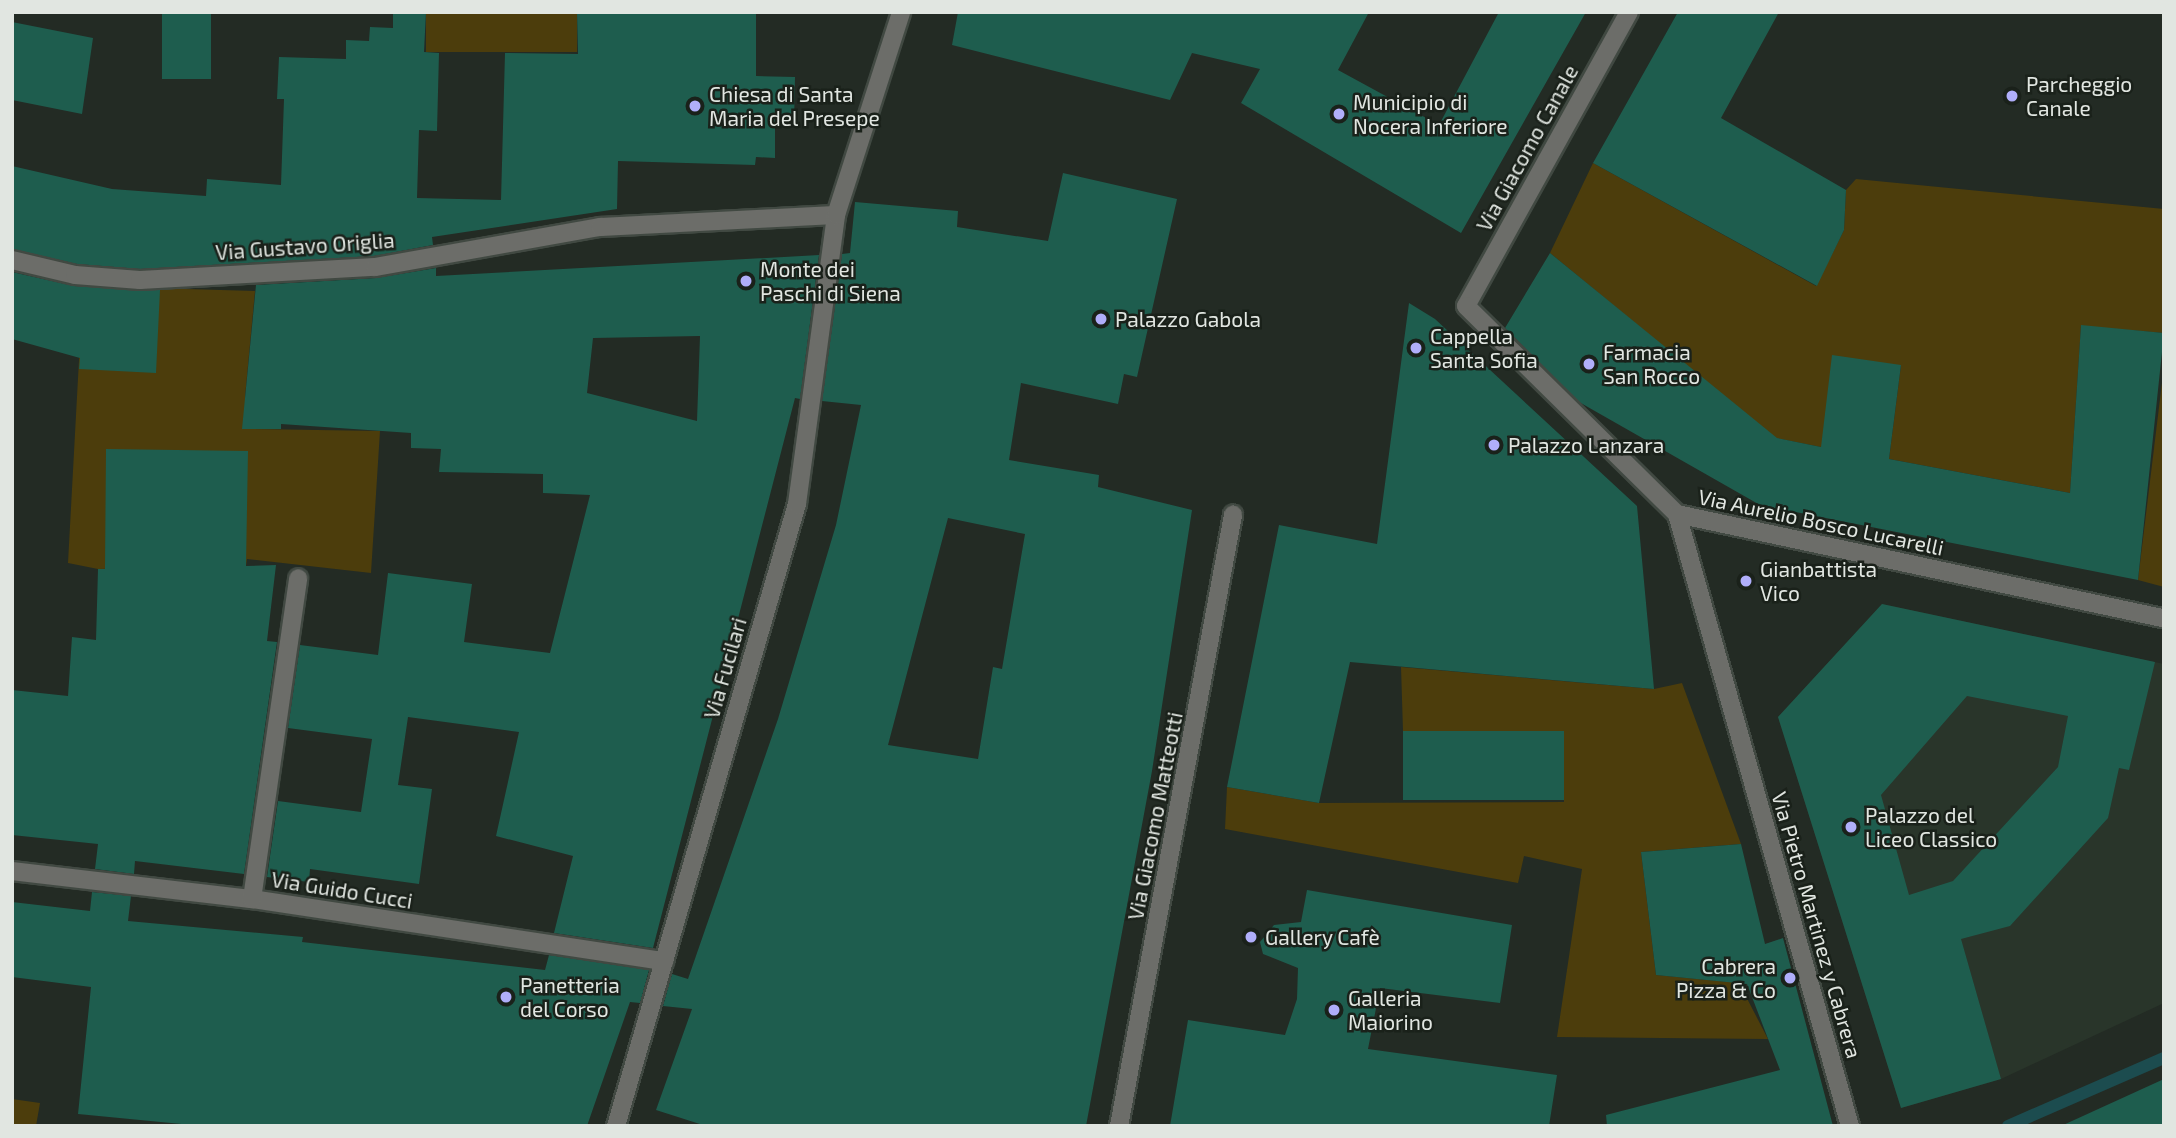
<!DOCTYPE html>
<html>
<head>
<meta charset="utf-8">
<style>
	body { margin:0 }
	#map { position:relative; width:2176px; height:1138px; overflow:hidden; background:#232b24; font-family:"Exo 2",sans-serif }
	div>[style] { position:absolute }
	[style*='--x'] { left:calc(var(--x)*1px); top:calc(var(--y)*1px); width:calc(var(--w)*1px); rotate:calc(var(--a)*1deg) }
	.built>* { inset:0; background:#29352a }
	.green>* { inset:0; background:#4c3d0c; transform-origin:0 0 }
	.stream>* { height:12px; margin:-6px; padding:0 6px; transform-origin:6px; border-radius:6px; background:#1c4c4f }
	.building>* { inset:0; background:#1e5d4e; transform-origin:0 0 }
	.roads { filter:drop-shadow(2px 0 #414942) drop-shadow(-2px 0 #414942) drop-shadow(0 2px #414942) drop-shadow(0 -2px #414942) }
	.minor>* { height:18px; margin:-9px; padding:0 9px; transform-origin:9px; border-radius:9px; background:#6c6d69 }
	.dots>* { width:19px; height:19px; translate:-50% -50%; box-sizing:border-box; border:4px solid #1a211a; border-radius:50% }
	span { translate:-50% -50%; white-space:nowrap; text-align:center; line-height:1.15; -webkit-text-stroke:5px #1a211a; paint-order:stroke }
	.poi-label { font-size:21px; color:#e1e6e1 }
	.left { translate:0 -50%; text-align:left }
	.right { translate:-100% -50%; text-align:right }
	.street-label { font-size:21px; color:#e1e6e1 }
	.frame { position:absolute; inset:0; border:14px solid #e1e6e1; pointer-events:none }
</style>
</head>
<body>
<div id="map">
	<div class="built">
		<i style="clip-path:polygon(1882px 604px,2164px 664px,2164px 1003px,2001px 1079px,1901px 1108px,1778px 717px)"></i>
	</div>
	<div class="green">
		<i style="left:426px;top:12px;width:151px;height:40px"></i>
		<i style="clip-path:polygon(1593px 163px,1816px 286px,1844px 230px,1846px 190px,1856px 179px,2164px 209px,2164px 333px,2081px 326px,2070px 493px,1889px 459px,1901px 365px,1821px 447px,1775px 438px,1550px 253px)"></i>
		<i style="clip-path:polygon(83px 286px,255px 291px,245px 397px,252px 429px,380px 431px,371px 573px,247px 559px,246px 566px,98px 569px,68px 563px)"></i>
		<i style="clip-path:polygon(2164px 366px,2164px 587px,2138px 580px)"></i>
		<i style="clip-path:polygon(1401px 667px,1654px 689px,1682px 683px,1741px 844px,1641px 852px,1656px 975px,1739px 983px,1768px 1039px,1557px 1037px,1582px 869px,1524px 856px,1518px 883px,1225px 829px,1227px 787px,1319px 803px,1564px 802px,1564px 732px,1403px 731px)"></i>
		<i style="clip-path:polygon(12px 1099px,40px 1103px,36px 1126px,12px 1126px)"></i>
	</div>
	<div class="stream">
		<i style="--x:2008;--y:1126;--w:170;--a:-23.6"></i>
	</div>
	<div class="building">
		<i style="left:162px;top:12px;width:49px;height:67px"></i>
		<i style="clip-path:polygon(393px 12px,426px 12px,424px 52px,439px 53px,437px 131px,419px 130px,417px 198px,501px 200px,505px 53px,578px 54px,577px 12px,756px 12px,756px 76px,795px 77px,794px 127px,775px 126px,775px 158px,756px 157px,755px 165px,618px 161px,617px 209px,432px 237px,433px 245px,374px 256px,140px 269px,77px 264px,12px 249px,12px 166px,112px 189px,206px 196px,207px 179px,281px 185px,284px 99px,277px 99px,279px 57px,346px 59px,346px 40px,369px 41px,370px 27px,393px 28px)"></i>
		<i style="clip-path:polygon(958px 12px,1369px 12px,1338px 70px,1439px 125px,1499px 12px,1586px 12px,1461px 233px,1241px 103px,1260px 69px,1192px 53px,1170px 100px,952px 45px)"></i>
		<i style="clip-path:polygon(1678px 12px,1779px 12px,1721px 118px,1846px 190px,1844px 230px,1817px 286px,1593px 163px)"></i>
		<i style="clip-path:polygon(12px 22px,93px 38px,82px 114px,12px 100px)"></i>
		<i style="clip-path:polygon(evenodd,1063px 173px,1177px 199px,1137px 377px,1124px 374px,1118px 404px,1021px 383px,1009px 460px,1099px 475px,1098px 487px,1192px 510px,1152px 771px,1086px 1126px,706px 1126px,656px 1110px,692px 1009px,663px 1006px,672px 974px,688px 979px,778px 719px,836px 525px,861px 405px,822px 401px,842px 254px,850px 253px,855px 202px,958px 211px,957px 227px,1048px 241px,1063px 173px,948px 518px,1025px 534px,1002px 669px,993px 667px,978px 759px,888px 745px,948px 518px)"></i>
		<i style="clip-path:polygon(1550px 253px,1777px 438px,1821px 447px,1832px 355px,1901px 365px,1889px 459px,2070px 493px,2081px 325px,2164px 333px,2138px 580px,1760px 505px,1579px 402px,1505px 328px)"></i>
		<i style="clip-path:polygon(evenodd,819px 255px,800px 399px,795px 398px,653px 948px,554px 933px,573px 856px,496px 836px,519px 732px,408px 717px,398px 785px,432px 789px,419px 884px,310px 869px,309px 882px,267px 877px,278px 801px,361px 812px,372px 739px,288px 728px,300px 645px,378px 655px,388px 573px,472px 584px,464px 642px,550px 653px,590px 495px,543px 493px,543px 474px,439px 472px,441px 449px,411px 448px,411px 433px,281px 424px,281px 429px,242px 429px,256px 285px,376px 278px,436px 268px,436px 276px,819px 255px,700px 336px,697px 421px,587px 393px,593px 338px,700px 336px)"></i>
		<i style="clip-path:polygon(12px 272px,74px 286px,160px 290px,156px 373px,79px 369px,80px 358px,12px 339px)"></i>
		<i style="clip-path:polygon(1409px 303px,1435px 319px,1637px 506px,1654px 689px,1350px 662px,1319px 803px,1227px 787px,1279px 525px,1377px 544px)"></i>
		<i style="clip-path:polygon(106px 449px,248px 451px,246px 566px,276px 565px,267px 641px,277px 642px,244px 874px,135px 861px,134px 874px,95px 869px,98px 844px,12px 835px,12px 690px,68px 696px,72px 637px,96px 640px,98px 569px,105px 569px)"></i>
		<i style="clip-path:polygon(evenodd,1882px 604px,2155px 662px,2129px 770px,2119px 768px,2108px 818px,2010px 926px,1961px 939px,2001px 1079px,1901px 1108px,1778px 717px,1882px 604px,1967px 696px,2068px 716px,2058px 767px,1953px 881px,1909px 895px,1881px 795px,1967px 696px)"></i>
		<i style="left:1403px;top:731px;width:161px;height:69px"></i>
		<i style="clip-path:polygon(1741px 844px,1765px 944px,1783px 938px,1833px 1126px,1607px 1126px,1606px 1115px,1780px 1070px,1747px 984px,1656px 975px,1641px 852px)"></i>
		<i style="clip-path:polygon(1307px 890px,1512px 925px,1500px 1003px,1380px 988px,1368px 1049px,1557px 1075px,1549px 1126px,1170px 1126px,1188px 1020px,1285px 1035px,1297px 999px,1298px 968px,1263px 954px,1260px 942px,1274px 925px,1301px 922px)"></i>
		<i style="clip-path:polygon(92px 892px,131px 896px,128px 921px,303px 937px,302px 942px,545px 970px,549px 955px,649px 970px,640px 1003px,630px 1002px,587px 1126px,202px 1126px,78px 1114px,91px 987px,12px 977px,12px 902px,90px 911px)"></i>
		<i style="clip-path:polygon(2164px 1079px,2164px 1126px,2061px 1126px)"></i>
	</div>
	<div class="roads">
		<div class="minor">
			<i style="--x:1629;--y:12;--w:336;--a:119"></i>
			<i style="--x:1466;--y:306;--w:296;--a:44.6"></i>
			<i style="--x:1677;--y:514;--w:498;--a:12.1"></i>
			<i style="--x:12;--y:260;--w:65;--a:13.4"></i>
			<i style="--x:75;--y:275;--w:65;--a:4.4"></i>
			<i style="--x:140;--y:280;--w:235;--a:-3.2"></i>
			<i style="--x:375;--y:267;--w:229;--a:-10.1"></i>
			<i style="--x:600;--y:227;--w:236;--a:-2.9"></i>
			<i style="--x:1677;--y:514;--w:636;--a:74.22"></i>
			<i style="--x:12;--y:871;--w:242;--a:6.7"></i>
			<i style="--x:252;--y:899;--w:417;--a:8.6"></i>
			<i style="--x:252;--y:899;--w:324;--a:-81.8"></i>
			<i style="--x:616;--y:1126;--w:648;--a:-73.78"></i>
			<i style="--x:797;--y:504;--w:292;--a:-82.3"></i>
			<i style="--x:836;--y:215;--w:213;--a:-72.2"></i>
			<i style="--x:1119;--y:1126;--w:622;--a:-79.43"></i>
		</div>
	</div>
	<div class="dots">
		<i style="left:2012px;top:96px;background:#b0aefa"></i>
		<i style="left:695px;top:106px;background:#b0aefa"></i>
		<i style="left:1339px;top:114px;background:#b0aefa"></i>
		<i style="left:746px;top:281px;background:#b0aefa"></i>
		<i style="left:1101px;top:319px;background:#b0aefa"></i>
		<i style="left:1416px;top:348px;background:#b0aefa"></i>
		<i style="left:1589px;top:364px;background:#b0aefa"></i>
		<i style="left:1494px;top:445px;background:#b0aefa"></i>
		<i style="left:1746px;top:581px;background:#b0aefa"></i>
		<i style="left:1851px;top:827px;background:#b0aefa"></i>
		<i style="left:1251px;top:937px;background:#b0aefa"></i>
		<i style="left:1790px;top:978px;background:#b0aefa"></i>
		<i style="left:506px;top:997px;background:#b0aefa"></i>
		<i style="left:1334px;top:1010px;background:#b0aefa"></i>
	</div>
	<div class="poi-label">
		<span class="left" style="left:2026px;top:96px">Parcheggio<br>Canale</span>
		<span class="left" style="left:709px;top:106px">Chiesa di Santa<br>Maria del Presepe</span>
		<span class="left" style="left:1353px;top:114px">Municipio di<br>Nocera Inferiore</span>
		<span class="left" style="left:760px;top:281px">Monte dei<br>Paschi di Siena</span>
		<span class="left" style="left:1115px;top:319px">Palazzo Gabola</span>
		<span class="left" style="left:1430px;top:348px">Cappella<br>Santa Sofia</span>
		<span class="left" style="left:1603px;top:364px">Farmacia<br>San Rocco</span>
		<span class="left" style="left:1508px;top:445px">Palazzo Lanzara</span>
		<span class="left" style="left:1760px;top:581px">Gianbattista<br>Vico</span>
		<span class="left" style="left:1865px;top:827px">Palazzo del<br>Liceo Classico</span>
		<span class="left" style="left:1265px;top:937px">Gallery Cafè</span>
		<span class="right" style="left:1776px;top:978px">Cabrera<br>Pizza &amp; Co</span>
		<span class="left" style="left:520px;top:997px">Panetteria<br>del Corso</span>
		<span class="left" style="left:1348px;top:1010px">Galleria<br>Maiorino</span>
	</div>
	<div class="street-label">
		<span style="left:1527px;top:148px;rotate:-61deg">Via Giacomo Canale</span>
		<span style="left:305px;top:246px;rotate:-4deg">Via Gustavo Origlia</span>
		<span style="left:1821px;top:522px;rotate:12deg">Via Aurelio Bosco Lucarelli</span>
		<span style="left:725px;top:668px;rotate:-74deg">Via Fucilari</span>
		<span style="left:1155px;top:816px;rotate:-79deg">Via Giacomo Matteotti</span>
		<span style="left:342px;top:890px;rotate:9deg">Via Guido Cucci</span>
		<span style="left:1817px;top:925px;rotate:74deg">Via Pietro Martinez y Cabrera</span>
	</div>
	<div class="frame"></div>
</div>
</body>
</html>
